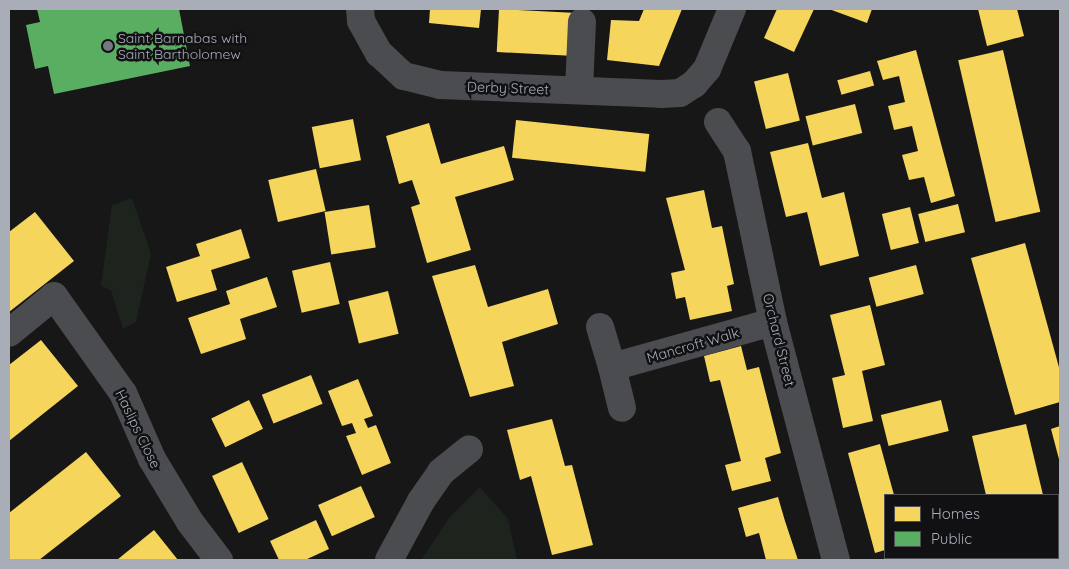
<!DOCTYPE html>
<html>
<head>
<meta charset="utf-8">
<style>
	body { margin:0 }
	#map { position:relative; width:1069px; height:569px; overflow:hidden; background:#171717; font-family:Quicksand,sans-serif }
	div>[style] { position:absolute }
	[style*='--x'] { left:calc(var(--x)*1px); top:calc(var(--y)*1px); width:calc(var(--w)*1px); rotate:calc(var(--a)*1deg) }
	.green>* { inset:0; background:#1d241e }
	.homes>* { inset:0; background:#f6d55c; transform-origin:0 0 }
	.public>* { inset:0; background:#5aae61 }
	.street>* { height:28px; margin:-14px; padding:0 14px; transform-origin:14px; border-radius:14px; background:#4b4c50 }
	.dots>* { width:14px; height:14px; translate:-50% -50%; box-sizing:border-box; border:2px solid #111113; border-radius:50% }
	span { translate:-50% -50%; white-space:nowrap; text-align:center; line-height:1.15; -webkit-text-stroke:5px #111113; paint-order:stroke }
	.poi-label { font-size:14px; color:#a8adb8 }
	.left { translate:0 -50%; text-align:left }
	.street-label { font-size:14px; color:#a8adb8 }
	.frame { position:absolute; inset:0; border:10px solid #a8adb8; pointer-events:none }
	.legend { position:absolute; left:884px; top:494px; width:175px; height:65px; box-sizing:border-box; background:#111113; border:1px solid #4d4f55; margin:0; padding:6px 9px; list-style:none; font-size:15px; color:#a8adb8 }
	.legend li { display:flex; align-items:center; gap:10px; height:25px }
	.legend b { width:25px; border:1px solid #4d4f55 }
</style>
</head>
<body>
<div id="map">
	<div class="green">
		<i style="clip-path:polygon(132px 198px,151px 254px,136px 322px,123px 329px,111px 290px,101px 286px,112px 205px)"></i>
		<i style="clip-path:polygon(480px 487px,508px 519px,517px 560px,421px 560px,450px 517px)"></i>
	</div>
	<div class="homes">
		<i style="clip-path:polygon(430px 9px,481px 9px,479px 28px,429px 23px)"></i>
		<i style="left:499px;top:9px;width:73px;height:43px;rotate:3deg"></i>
		<i style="clip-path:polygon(644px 9px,682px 9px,659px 66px,607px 60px,611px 20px,639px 21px)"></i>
		<i style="clip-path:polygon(777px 9px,814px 9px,794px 52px,764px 38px)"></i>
		<i style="clip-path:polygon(829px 9px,872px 9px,867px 23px)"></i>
		<i style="clip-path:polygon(978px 9px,1017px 9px,1024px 36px,987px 46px)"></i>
		<i style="clip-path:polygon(916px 50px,955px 196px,931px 203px,924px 177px,909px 180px,902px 155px,918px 151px,912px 126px,894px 130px,888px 106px,905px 102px,899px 76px,883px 80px,877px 61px)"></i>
		<i style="left:1003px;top:50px;width:166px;height:46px;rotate:77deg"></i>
		<i style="left:870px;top:71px;width:15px;height:34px;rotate:74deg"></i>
		<i style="left:788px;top:73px;width:49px;height:35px;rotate:76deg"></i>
		<i style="left:855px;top:104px;width:30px;height:51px;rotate:76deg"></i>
		<i style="left:353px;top:119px;width:42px;height:42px;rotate:79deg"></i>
		<i style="left:516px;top:120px;width:134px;height:38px;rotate:6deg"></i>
		<i style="clip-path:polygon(429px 123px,441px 164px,504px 146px,514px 180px,455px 197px,471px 250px,427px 263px,411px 207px,420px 204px,412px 180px,399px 184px,386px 136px)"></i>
		<i style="clip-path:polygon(808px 143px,822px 198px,844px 192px,859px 256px,820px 266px,807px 212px,786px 217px,770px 152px)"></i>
		<i style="left:316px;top:169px;width:43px;height:49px;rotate:77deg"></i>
		<i style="clip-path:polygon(704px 190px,712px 228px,722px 226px,734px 284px,727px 286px,732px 311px,690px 320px,685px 297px,676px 299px,671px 273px,685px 270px,666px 198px)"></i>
		<i style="left:958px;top:204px;width:29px;height:41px;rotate:76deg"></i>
		<i style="left:369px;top:205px;width:43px;height:45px;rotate:81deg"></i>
		<i style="left:910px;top:207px;width:37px;height:29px;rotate:76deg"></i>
		<i style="clip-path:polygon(35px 212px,74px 261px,9px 312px,9px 232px)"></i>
		<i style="clip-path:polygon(241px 229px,250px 258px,211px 270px,217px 290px,177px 302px,166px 267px,200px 256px,196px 244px)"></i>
		<i style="clip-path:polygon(1025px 243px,1060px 371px,1060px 402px,1015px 415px,971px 258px)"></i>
		<i style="left:330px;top:262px;width:43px;height:39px;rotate:77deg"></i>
		<i style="clip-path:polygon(475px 265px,488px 307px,548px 289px,558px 324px,502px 342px,514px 386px,470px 397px,432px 276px)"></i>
		<i style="left:916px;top:265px;width:30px;height:49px;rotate:75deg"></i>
		<i style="clip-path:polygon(267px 277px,277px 307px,240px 319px,246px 339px,201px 354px,188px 318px,230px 304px,226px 291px)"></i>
		<i style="left:388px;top:291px;width:44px;height:41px;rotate:76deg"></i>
		<i style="clip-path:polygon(870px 305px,885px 365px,862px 371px,873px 421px,843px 428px,832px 378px,845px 375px,830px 315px)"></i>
		<i style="clip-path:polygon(41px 340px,78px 386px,9px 441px,9px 365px)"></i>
		<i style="clip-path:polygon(741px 346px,747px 370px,759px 367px,781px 453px,765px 458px,771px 481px,732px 491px,725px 465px,741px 461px,720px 380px,710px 382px,704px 356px)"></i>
		<i style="left:311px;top:375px;width:31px;height:53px;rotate:68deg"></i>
		<i style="clip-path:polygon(358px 379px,373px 416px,364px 419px,368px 428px,376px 425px,391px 463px,362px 475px,346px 436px,356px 433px,352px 423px,342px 426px,328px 391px)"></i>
		<i style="left:249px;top:400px;width:32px;height:42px;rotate:64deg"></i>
		<i style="left:941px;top:400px;width:32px;height:62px;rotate:76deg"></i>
		<i style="clip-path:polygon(552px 419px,565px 466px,572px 465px,593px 545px,552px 555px,531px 476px,520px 480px,507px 430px)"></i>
		<i style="clip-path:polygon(1026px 424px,1043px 495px,986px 495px,972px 436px)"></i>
		<i style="clip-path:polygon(1060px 426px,1060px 463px,1051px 429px)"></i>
		<i style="clip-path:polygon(880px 444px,894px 495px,885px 495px,885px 550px,875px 553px,848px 453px)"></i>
		<i style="clip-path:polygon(86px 452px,121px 496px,39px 560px,9px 560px,9px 513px)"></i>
		<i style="left:242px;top:462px;width:63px;height:33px;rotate:65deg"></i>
		<i style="left:361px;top:486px;width:34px;height:47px;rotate:66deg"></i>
		<i style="clip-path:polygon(778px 497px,785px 521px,798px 560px,766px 560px,759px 533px,746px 537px,738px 508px)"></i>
		<i style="clip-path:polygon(316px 520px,329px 549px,305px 560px,279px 560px,270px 541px)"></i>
		<i style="clip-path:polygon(154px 530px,178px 560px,117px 560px,123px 555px)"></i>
		<i style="left:1001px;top:558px;width:56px;height:2px"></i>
	</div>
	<div class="public">
		<i style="clip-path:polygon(37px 9px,179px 9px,190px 66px,54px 94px,48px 66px,35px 69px,26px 25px,40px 22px)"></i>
	</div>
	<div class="street">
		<i style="--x:360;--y:9;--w:12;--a:85"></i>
		<i style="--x:361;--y:21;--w:37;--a:61"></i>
		<i style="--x:379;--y:53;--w:34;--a:43"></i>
		<i style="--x:404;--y:76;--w:37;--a:14"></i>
		<i style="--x:440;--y:85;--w:221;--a:2.3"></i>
		<i style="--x:661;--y:94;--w:19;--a:-3"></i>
		<i style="--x:680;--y:93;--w:17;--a:-33"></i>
		<i style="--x:694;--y:84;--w:20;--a:-49"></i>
		<i style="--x:707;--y:69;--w:65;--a:-67.4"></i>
		<i style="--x:579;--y:90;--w:68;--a:-87.5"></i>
		<i style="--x:718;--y:122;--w:35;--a:57"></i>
		<i style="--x:737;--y:151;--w:175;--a:78.1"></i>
		<i style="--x:773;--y:322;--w:246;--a:75.2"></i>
		<i style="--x:600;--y:327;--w:42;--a:73.3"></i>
		<i style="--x:612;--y:367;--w:167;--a:-15.6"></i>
		<i style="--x:9;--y:333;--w:58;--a:-39.4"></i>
		<i style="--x:54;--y:296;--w:119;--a:54.6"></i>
		<i style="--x:123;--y:393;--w:72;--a:66.3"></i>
		<i style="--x:152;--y:459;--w:74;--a:58.9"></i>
		<i style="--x:190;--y:522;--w:48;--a:52.7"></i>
		<i style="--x:612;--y:367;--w:42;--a:76.3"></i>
		<i style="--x:389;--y:560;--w:67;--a:-61.5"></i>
		<i style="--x:421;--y:501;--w:35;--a:-55"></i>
		<i style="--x:441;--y:472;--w:36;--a:-39"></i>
	</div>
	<div class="dots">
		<i style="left:108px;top:46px;background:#757880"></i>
	</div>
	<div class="poi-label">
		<span class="left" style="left:118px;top:46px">Saint Barnabas with<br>Saint Bartholomew</span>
	</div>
	<div class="street-label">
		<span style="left:508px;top:88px;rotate:2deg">Derby Street</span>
		<span style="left:779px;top:340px;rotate:76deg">Orchard Street</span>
		<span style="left:693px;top:345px;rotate:-16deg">Mancroft Walk</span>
		<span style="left:138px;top:429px;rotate:64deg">Haslips Close</span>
	</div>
	<div class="frame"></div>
	<ul class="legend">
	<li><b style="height:14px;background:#f6d55c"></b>Homes</li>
	<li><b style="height:14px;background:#5aae61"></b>Public</li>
	</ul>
</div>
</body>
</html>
